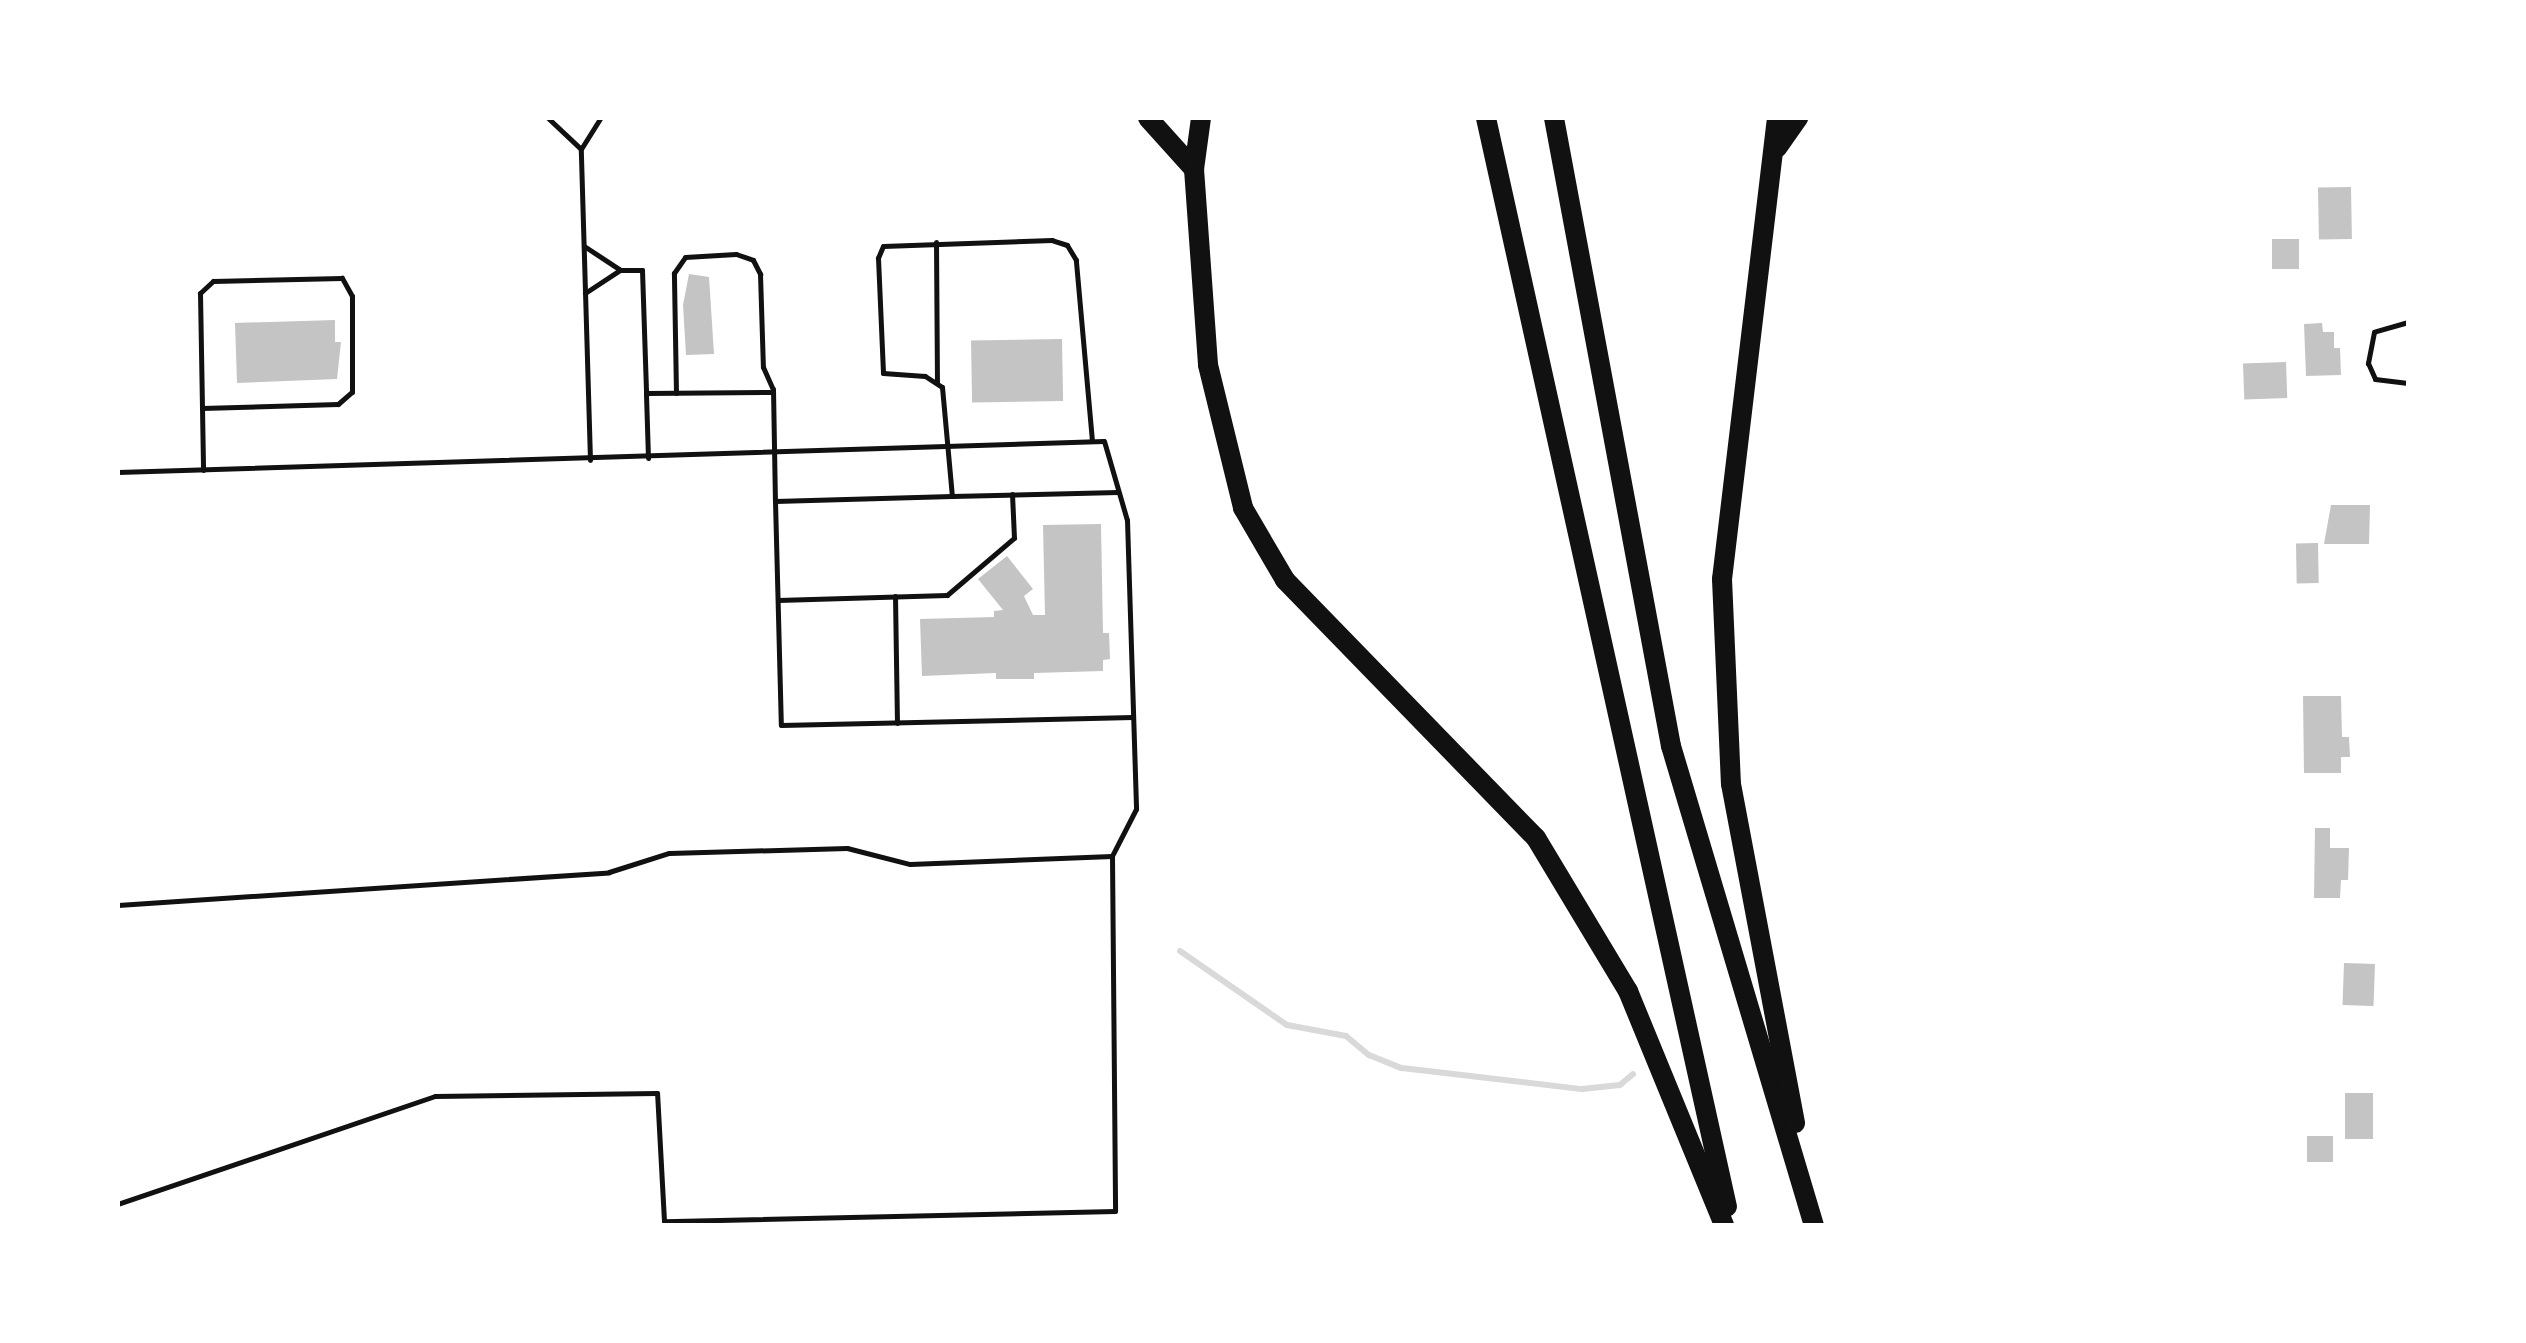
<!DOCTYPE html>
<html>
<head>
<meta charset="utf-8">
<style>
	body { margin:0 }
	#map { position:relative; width:2526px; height:1343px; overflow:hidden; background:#fff; font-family:Lato,sans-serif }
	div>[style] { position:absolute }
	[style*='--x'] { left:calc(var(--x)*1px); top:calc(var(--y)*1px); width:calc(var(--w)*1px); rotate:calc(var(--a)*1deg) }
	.stream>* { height:6px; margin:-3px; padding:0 3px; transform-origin:3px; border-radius:3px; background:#d9d9d9 }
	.building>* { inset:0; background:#c4c4c4; transform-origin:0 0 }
	.service>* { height:5px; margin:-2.5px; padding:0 2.5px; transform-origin:2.5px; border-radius:2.5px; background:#111 }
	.motorway>* { height:20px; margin:-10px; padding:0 10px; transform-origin:10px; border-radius:10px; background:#111 }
	span { translate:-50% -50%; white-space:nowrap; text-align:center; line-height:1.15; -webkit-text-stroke:8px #fff; paint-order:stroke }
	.frame { position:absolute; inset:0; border:120px solid #fff; pointer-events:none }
</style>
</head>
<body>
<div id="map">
	<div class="stream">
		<i style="--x:1180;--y:951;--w:130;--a:34.7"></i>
		<i style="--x:1287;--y:1025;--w:60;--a:10.6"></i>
		<i style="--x:1346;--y:1036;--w:30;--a:40"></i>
		<i style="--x:1369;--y:1055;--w:35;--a:22"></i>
		<i style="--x:1402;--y:1068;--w:181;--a:6.7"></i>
		<i style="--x:1582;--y:1089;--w:38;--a:-6"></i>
		<i style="--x:1620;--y:1085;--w:17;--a:-40"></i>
	</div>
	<div class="building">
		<i style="left:2351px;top:187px;width:52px;height:33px;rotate:89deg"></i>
		<i style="left:2272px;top:239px;width:27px;height:30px"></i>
		<i style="clip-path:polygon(689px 274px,709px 277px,714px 354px,686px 355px,683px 305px)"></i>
		<i style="clip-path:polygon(335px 320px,335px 342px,341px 342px,337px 379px,237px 383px,235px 323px)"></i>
		<i style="clip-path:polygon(2322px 323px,2323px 332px,2334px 332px,2334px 348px,2340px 348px,2341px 375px,2306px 376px,2304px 324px)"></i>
		<i style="left:1062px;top:339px;width:62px;height:91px;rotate:89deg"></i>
		<i style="left:2286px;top:362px;width:36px;height:43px;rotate:88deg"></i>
		<i style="clip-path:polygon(2331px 505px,2370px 505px,2369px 544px,2324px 544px)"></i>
		<i style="clip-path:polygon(1101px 524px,1103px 633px,1109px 633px,1110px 659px,1103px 660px,1103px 671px,1034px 673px,1034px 679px,996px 679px,996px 673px,922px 676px,920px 619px,994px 617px,994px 611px,1003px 610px,978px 579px,1007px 556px,1033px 589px,1024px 596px,1033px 615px,1045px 615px,1043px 525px)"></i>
		<i style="left:2318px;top:543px;width:40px;height:22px;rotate:89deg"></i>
		<i style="clip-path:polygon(2303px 696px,2341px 696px,2342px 737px,2349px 737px,2350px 757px,2341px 757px,2341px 773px,2304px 773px)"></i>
		<i style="clip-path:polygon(2315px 828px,2330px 828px,2330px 848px,2349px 848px,2348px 880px,2341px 880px,2340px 898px,2314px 898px)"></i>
		<i style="left:2344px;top:963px;width:31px;height:42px;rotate:2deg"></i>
		<i style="left:2345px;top:1093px;width:28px;height:46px"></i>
		<i style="left:2333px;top:1136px;width:26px;height:26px;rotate:90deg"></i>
	</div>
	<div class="service">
		<i style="--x:548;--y:118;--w:45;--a:43.2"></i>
		<i style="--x:936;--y:242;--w:141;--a:89.6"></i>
		<i style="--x:584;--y:246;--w:42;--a:33.3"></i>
		<i style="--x:585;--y:293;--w:42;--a:-33.3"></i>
		<i style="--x:620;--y:270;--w:22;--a:0"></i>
		<i style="--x:642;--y:270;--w:123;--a:88.1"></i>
		<i style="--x:2408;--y:322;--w:35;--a:164"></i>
		<i style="--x:2374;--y:332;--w:32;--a:101"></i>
		<i style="--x:2368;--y:363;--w:17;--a:66"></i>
		<i style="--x:2375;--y:379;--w:33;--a:7"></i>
		<i style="--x:676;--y:393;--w:120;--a:-91"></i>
		<i style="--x:674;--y:273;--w:19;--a:-55"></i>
		<i style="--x:685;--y:257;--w:51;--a:-3.4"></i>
		<i style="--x:736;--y:254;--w:18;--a:19"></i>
		<i style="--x:753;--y:260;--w:16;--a:63"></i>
		<i style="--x:760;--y:274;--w:93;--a:88.2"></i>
		<i style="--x:763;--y:367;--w:24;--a:66"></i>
		<i style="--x:773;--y:389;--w:112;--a:89"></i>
		<i style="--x:202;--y:408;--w:136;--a:-1.7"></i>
		<i style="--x:338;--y:404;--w:18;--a:-41"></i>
		<i style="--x:352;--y:392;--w:96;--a:-90"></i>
		<i style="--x:352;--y:296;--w:21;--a:-119"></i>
		<i style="--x:342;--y:278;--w:129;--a:178.7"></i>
		<i style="--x:213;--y:281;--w:18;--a:137"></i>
		<i style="--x:200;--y:293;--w:177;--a:89"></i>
		<i style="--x:1092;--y:441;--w:182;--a:-95.1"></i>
		<i style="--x:1076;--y:260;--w:17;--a:-121"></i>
		<i style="--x:1067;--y:245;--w:16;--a:-162"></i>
		<i style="--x:1052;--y:240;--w:169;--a:178"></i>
		<i style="--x:883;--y:246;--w:13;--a:113"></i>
		<i style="--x:878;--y:258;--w:115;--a:87.5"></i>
		<i style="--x:883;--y:373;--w:42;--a:4.1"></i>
		<i style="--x:925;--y:376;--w:20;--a:33"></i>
		<i style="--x:942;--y:387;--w:109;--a:84.8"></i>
		<i style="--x:952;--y:496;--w:166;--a:-1.4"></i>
		<i style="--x:648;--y:458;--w:65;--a:-91.8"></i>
		<i style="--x:646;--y:393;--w:127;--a:-0.5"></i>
		<i style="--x:590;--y:460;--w:311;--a:-91.7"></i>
		<i style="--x:581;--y:149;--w:36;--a:-58"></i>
		<i style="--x:118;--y:472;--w:986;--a:-1.8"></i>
		<i style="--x:1104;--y:441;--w:82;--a:73.8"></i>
		<i style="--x:1127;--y:520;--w:289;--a:88.2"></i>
		<i style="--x:1136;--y:809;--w:53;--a:117.1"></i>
		<i style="--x:1112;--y:856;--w:355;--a:89.5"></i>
		<i style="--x:1115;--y:1211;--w:451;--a:178.7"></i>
		<i style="--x:664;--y:1221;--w:128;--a:-93.1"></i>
		<i style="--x:657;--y:1093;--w:222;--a:179.2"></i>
		<i style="--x:435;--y:1096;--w:335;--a:161.2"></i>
		<i style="--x:952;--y:496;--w:177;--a:178.4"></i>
		<i style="--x:775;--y:501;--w:224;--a:88.5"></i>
		<i style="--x:781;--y:725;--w:352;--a:-1.3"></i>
		<i style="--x:895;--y:596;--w:127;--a:89.1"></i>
		<i style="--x:778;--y:600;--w:169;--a:-1.7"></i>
		<i style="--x:947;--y:595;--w:88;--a:-40.4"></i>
		<i style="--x:1014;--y:538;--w:44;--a:-92.6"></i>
		<i style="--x:118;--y:905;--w:492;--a:-3.8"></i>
		<i style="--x:609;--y:872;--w:63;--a:-17.6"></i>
		<i style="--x:669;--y:853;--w:178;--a:-1.6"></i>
		<i style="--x:847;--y:848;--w:65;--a:14.3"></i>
		<i style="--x:910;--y:864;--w:202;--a:-2.3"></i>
	</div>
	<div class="motorway">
		<i style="--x:1148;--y:118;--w:69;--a:48"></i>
		<i style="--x:1201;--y:118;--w:51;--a:97.8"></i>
		<i style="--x:1194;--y:169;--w:196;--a:85.9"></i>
		<i style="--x:1208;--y:365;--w:147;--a:76.2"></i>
		<i style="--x:1243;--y:508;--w:83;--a:59.7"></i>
		<i style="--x:1285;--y:580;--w:360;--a:45.8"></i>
		<i style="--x:1536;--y:838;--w:179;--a:59"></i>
		<i style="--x:1628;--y:991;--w:253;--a:67.7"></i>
		<i style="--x:1486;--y:118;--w:1115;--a:77.52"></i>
		<i style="--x:1554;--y:118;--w:639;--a:79.45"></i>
		<i style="--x:1671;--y:746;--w:500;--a:73.4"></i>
		<i style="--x:1777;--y:118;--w:464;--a:96.8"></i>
		<i style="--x:1722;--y:579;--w:205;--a:87.5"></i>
		<i style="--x:1731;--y:784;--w:345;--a:79.3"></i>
		<i style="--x:1777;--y:148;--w:37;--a:-55"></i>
	</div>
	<div class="frame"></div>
</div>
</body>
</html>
